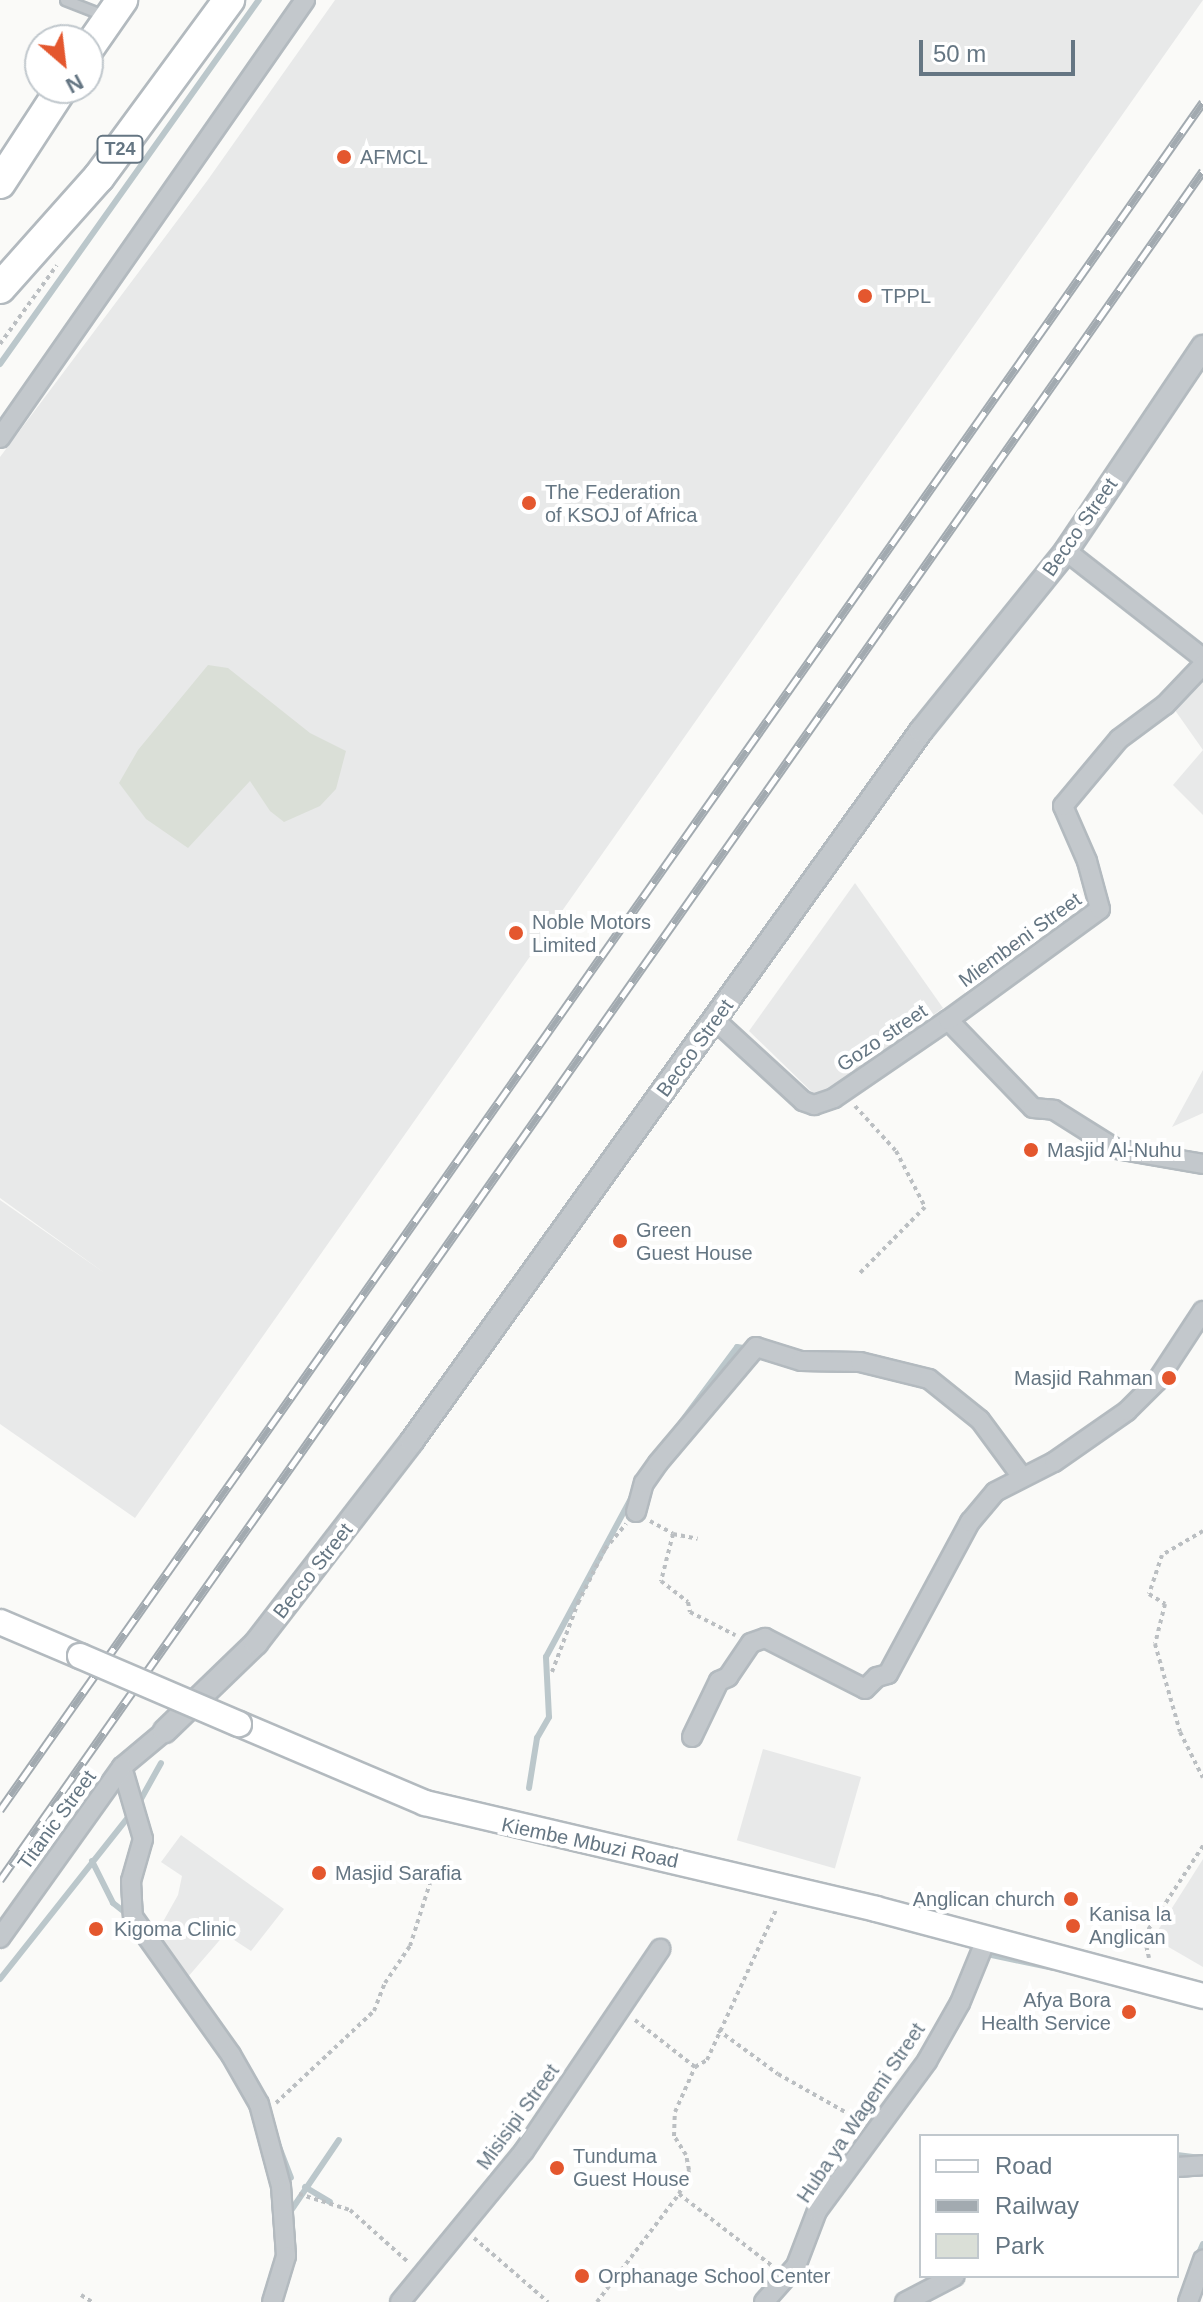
<!DOCTYPE html>
<html>
<head>
<meta charset="utf-8">
<style>
	body { margin:0 }
	#map { position:relative; width:1203px; height:2302px; overflow:hidden; background:#fafaf8; font-family:Helvetica,sans-serif }
	div>[style] { position:absolute }
	[style*='--x'] { left:calc(var(--x)*1px); top:calc(var(--y)*1px); width:calc(var(--w)*1px); rotate:calc(var(--a)*1deg) }
	.built>* { inset:0; background:#e8e9e9; transform-origin:0 0 }
	.green>* { inset:0; background:#dadfd7 }
	.stream>* { height:6px; margin:-3px; padding:0 3px; transform-origin:3px; border-radius:3px; background:#bbc7cb }
	.path>* { height:4px; margin-top:-2px; transform-origin:0; background:repeating-linear-gradient(90deg,#bbbfc2 0 4px,transparent 0 8px) }
	.roads { filter:drop-shadow(2px 0 #b3babf) drop-shadow(-2px 0 #b3babf) drop-shadow(0 2px #b3babf) drop-shadow(0 -2px #b3babf) }
	.service>* { height:9px; margin:-4.5px; padding:0 4.5px; transform-origin:4.5px; border-radius:4.5px; background:#c3c8cc }
	.minor>* { height:18px; margin:-9px; padding:0 9px; transform-origin:9px; border-radius:9px; background:#c3c8cc }
	.tertiary>* { height:22px; margin:-11px; padding:0 11px; transform-origin:11px; border-radius:11px; background:#c3c8cc }
	.secondary>* { height:24px; margin:-12px; padding:0 12px; transform-origin:12px; border-radius:12px; background:#fff }
	.trunk>* { height:30px; margin:-15px; padding:0 15px; transform-origin:15px; border-radius:15px; background:#fff }
	.rail>* { height:9px; margin-top:-4.5px; transform-origin:0; background:repeating-linear-gradient(90deg,#fff 0 18px,#a2aab0 0 36px); box-sizing:border-box; border-block:2px solid #a2aab0 }
	.bridges { filter:drop-shadow(2px 0 #b3babf) drop-shadow(-2px 0 #b3babf) drop-shadow(0 2px #b3babf) drop-shadow(0 -2px #b3babf) }
	.secondary-bridge>* { height:24px; margin:-12px; padding:0 12px; transform-origin:12px; border-radius:12px; background:#fff }
	.dots>* { width:22px; height:22px; translate:-50% -50%; box-sizing:border-box; border:4px solid #fff; border-radius:50% }
	span { translate:-50% -50%; white-space:nowrap; text-align:center; line-height:1.15; -webkit-text-stroke:8px #fff; paint-order:stroke }
	.shield-label span { padding:2px 6px; background:#fff; border:2px solid; border-radius:6px; -webkit-text-stroke-width:0 }
	.shield-label { font-size:18px; color:#657683; font-weight:700 }
	.poi-label { font-size:20px; color:#657683 }
	.left { translate:0 -50%; text-align:left }
	.right { translate:-100% -50%; text-align:right }
	.street-label { font-size:20px; color:#657683 }
	.legend { position:absolute; left:919px; top:2134px; width:260px; height:144px; box-sizing:border-box; background:#fff; border:2px solid #c1c8cd; margin:0; padding:10px 14px; list-style:none; font-size:24px; color:#657683 }
	.legend li { display:flex; align-items:center; gap:16px; height:40px }
	.legend b { width:40px; border:2px solid #c1c8cd }
	.north { position:absolute; left:24px; top:24px; width:80px; height:80px; box-sizing:border-box; background:#fff; border:2px solid #c1c8cd; border-radius:50%; rotate:152deg; font-size:22px; font-weight:700; line-height:32px; text-align:center; color:#657683 }
	.north::after { content:''; display:block; margin:auto; width:28px; height:36px; background:#e4572e; clip-path:polygon(50% 0,100% 100%,50% 72%,0 100%) }
	.scale { position:absolute; left:919px; top:40px; width:156px; height:36px; box-sizing:border-box; border:4px solid #657683; border-top:0; padding-left:10px; font-size:24px; line-height:28px; white-space:nowrap; color:#657683; -webkit-text-stroke:6px #fff; paint-order:stroke }
</style>
</head>
<body>
<div id="map">
	<div class="built">
		<i style="clip-path:polygon(335px 0,1203px 0,135px 1518px,0 1424px,0 1200px,106px 1274px,0 1198px,0 457px,207px 181px)"></i>
		<i style="clip-path:polygon(1203px 670px,1203px 815px,1173px 785px,1203px 750px,1172px 706px)"></i>
		<i style="clip-path:polygon(855px 883px,943px 1008px,830px 1091px,814px 1094px,749px 1031px)"></i>
		<i style="clip-path:polygon(1203px 1070px,1203px 1113px,1172px 1127px)"></i>
		<i style="left:763px;top:1749px;width:102px;height:95px;rotate:16deg"></i>
		<i style="clip-path:polygon(181px 1835px,284px 1909px,251px 1951px,225px 1934px,187px 1978px,155px 1936px,178px 1895px,182px 1876px,161px 1862px)"></i>
		<i style="clip-path:polygon(1203px 1859px,1203px 1967px,1153px 1938px)"></i>
	</div>
	<div class="green">
		<i style="clip-path:polygon(208px 665px,228px 668px,310px 733px,346px 751px,336px 789px,320px 806px,284px 822px,270px 811px,250px 781px,188px 848px,146px 819px,119px 783px,138px 750px)"></i>
	</div>
	<div class="stream">
		<i style="--x:0;--y:364;--w:447;--a:-54.6"></i>
		<i style="--x:896;--y:1045;--w:25;--a:-32"></i>
		<i style="--x:673;--y:1433;--w:107;--a:-53.3"></i>
		<i style="--x:737;--y:1347;--w:13;--a:9"></i>
		<i style="--x:529;--y:1788;--w:51;--a:-80.9"></i>
		<i style="--x:537;--y:1738;--w:24;--a:-60"></i>
		<i style="--x:549;--y:1717;--w:60;--a:-92.9"></i>
		<i style="--x:546;--y:1657;--w:186;--a:-61.8"></i>
		<i style="--x:141;--y:1799;--w:41;--a:-60.9"></i>
		<i style="--x:92;--y:1861;--w:47;--a:63.4"></i>
		<i style="--x:113;--y:1903;--w:16;--a:38"></i>
		<i style="--x:987;--y:1954;--w:67;--a:12"></i>
		<i style="--x:0;--y:1979;--w:209;--a:-51.6"></i>
		<i style="--x:246;--y:2065;--w:24;--a:60"></i>
		<i style="--x:278;--y:2144;--w:36;--a:69"></i>
		<i style="--x:1177;--y:2155;--w:26;--a:7"></i>
		<i style="--x:305;--y:2187;--w:29;--a:31"></i>
		<i style="--x:290;--y:2212;--w:87;--a:-55.8"></i>
		<i style="--x:1197;--y:2258;--w:15;--a:-67"></i>
	</div>
	<div class="path">
		<i style="--x:0;--y:344;--w:97;--a:-54.2"></i>
		<i style="--x:855;--y:1106;--w:61;--a:47.7"></i>
		<i style="--x:896;--y:1151;--w:63;--a:62.6"></i>
		<i style="--x:925;--y:1207;--w:95;--a:134.6"></i>
		<i style="--x:650;--y:1521;--w:26;--a:29"></i>
		<i style="--x:673;--y:1534;--w:25;--a:11"></i>
		<i style="--x:1203;--y:1531;--w:48;--a:149.7"></i>
		<i style="--x:1162;--y:1555;--w:41;--a:108.4"></i>
		<i style="--x:1149;--y:1594;--w:19;--a:32"></i>
		<i style="--x:1165;--y:1604;--w:41;--a:104"></i>
		<i style="--x:1155;--y:1644;--w:91;--a:74.1"></i>
		<i style="--x:1180;--y:1732;--w:51;--a:63.4"></i>
		<i style="--x:673;--y:1534;--w:49;--a:104.3"></i>
		<i style="--x:661;--y:1581;--w:34;--a:38"></i>
		<i style="--x:688;--y:1602;--w:10;--a:79"></i>
		<i style="--x:690;--y:1612;--w:51;--a:27.1"></i>
		<i style="--x:552;--y:1672;--w:74;--a:-69.4"></i>
		<i style="--x:578;--y:1603;--w:60;--a:-63.4"></i>
		<i style="--x:605;--y:1549;--w:33;--a:-50"></i>
		<i style="--x:1149;--y:1958;--w:23;--a:-103"></i>
		<i style="--x:1144;--y:1936;--w:108;--a:-56.8"></i>
		<i style="--x:635;--y:2020;--w:76;--a:38.1"></i>
		<i style="--x:695;--y:2067;--w:14;--a:-30"></i>
		<i style="--x:707;--y:2060;--w:167;--a:-65.3"></i>
		<i style="--x:718;--y:2030;--w:74;--a:36.3"></i>
		<i style="--x:778;--y:2074;--w:95;--a:29.5"></i>
		<i style="--x:276;--y:2103;--w:134;--a:-43.2"></i>
		<i style="--x:374;--y:2011;--w:30;--a:-69"></i>
		<i style="--x:385;--y:1983;--w:45;--a:-56"></i>
		<i style="--x:410;--y:1946;--w:83;--a:-72.4"></i>
		<i style="--x:299;--y:2194;--w:53;--a:17.4"></i>
		<i style="--x:350;--y:2210;--w:78;--a:41.9"></i>
		<i style="--x:679;--y:2194;--w:118;--a:37.7"></i>
		<i style="--x:474;--y:2238;--w:98;--a:40.9"></i>
		<i style="--x:81;--y:2295;--w:13;--a:32"></i>
		<i style="--x:597;--y:2302;--w:136;--a:-52.8"></i>
		<i style="--x:679;--y:2194;--w:26;--a:-67"></i>
		<i style="--x:689;--y:2170;--w:15;--a:-101"></i>
		<i style="--x:686;--y:2155;--w:22;--a:-122"></i>
		<i style="--x:674;--y:2136;--w:24;--a:-88"></i>
		<i style="--x:675;--y:2112;--w:49;--a:-66"></i>
	</div>
	<div class="roads">
		<div class="service">
			<i style="--x:65;--y:0;--w:44;--a:21.3"></i>
		</div>
		<div class="minor">
			<i style="--x:0;--y:438;--w:534;--a:-55.15"></i>
			<i style="--x:1066;--y:551;--w:174;--a:38"></i>
			<i style="--x:715;--y:1020;--w:120;--a:42.6"></i>
			<i style="--x:803;--y:1101;--w:12;--a:20"></i>
			<i style="--x:814;--y:1105;--w:21;--a:-19"></i>
			<i style="--x:834;--y:1098;--w:138;--a:-34.4"></i>
			<i style="--x:948;--y:1020;--w:122;--a:46"></i>
			<i style="--x:1033;--y:1108;--w:21;--a:5"></i>
			<i style="--x:1054;--y:1110;--w:73;--a:32.2"></i>
			<i style="--x:1116;--y:1149;--w:88;--a:9.8"></i>
			<i style="--x:948;--y:1020;--w:188;--a:-36.1"></i>
			<i style="--x:1100;--y:909;--w:50;--a:-105.2"></i>
			<i style="--x:1087;--y:861;--w:60;--a:-113.6"></i>
			<i style="--x:1063;--y:806;--w:87;--a:-50.1"></i>
			<i style="--x:1119;--y:739;--w:57;--a:-36.5"></i>
			<i style="--x:1165;--y:705;--w:55;--a:-46.5"></i>
			<i style="--x:636;--y:1512;--w:30;--a:-75"></i>
			<i style="--x:644;--y:1483;--w:24;--a:-55"></i>
			<i style="--x:658;--y:1463;--w:152;--a:-49.8"></i>
			<i style="--x:756;--y:1347;--w:47;--a:17.3"></i>
			<i style="--x:801;--y:1361;--w:59;--a:1"></i>
			<i style="--x:860;--y:1362;--w:71;--a:13.8"></i>
			<i style="--x:929;--y:1379;--w:65;--a:38.8"></i>
			<i style="--x:980;--y:1420;--w:71;--a:53.6"></i>
			<i style="--x:165;--y:1731;--w:56;--a:140.1"></i>
			<i style="--x:122;--y:1767;--w:75;--a:73.7"></i>
			<i style="--x:143;--y:1839;--w:44;--a:105.9"></i>
			<i style="--x:131;--y:1881;--w:36;--a:87"></i>
			<i style="--x:133;--y:1917;--w:169;--a:54.6"></i>
			<i style="--x:231;--y:2055;--w:56;--a:60.3"></i>
			<i style="--x:259;--y:2104;--w:85;--a:75"></i>
			<i style="--x:281;--y:2186;--w:70;--a:85.9"></i>
			<i style="--x:286;--y:2256;--w:48;--a:106.9"></i>
			<i style="--x:692;--y:1737;--w:62;--a:-64.3"></i>
			<i style="--x:719;--y:1681;--w:10;--a:-24"></i>
			<i style="--x:728;--y:1677;--w:41;--a:-55.9"></i>
			<i style="--x:751;--y:1643;--w:15;--a:-20"></i>
			<i style="--x:765;--y:1638;--w:112;--a:27"></i>
			<i style="--x:865;--y:1689;--w:17;--a:-45"></i>
			<i style="--x:877;--y:1677;--w:11;--a:-15"></i>
			<i style="--x:888;--y:1674;--w:173;--a:-61.7"></i>
			<i style="--x:970;--y:1522;--w:39;--a:-50"></i>
			<i style="--x:995;--y:1492;--w:66;--a:-27"></i>
			<i style="--x:1054;--y:1462;--w:89;--a:-34.9"></i>
			<i style="--x:1127;--y:1411;--w:42;--a:-45"></i>
			<i style="--x:1157;--y:1381;--w:84;--a:-56.7"></i>
			<i style="--x:0;--y:1938;--w:210;--a:-54.5"></i>
			<i style="--x:1177;--y:2167;--w:26;--a:-4"></i>
			<i style="--x:400;--y:2302;--w:195;--a:-50.6"></i>
			<i style="--x:524;--y:2151;--w:244;--a:-56"></i>
			<i style="--x:764;--y:2302;--w:48;--a:-48.4"></i>
			<i style="--x:796;--y:2266;--w:59;--a:-69.1"></i>
			<i style="--x:817;--y:2211;--w:186;--a:-53.7"></i>
			<i style="--x:927;--y:2061;--w:67;--a:-60.4"></i>
			<i style="--x:960;--y:2003;--w:66;--a:-67.7"></i>
			<i style="--x:905;--y:2302;--w:56;--a:-27.5"></i>
			<i style="--x:1188;--y:2302;--w:45;--a:-70.3"></i>
		</div>
		<div class="tertiary">
			<i style="--x:165;--y:1731;--w:127;--a:-44"></i>
			<i style="--x:256;--y:1643;--w:255;--a:-52.3"></i>
			<i style="--x:412;--y:1441;--w:874;--a:-54.36"></i>
			<i style="--x:921;--y:731;--w:231;--a:-51.1"></i>
			<i style="--x:1066;--y:551;--w:246;--a:-56.1"></i>
		</div>
		<div class="secondary">
			<i style="--x:0;--y:1622;--w:87;--a:23"></i>
			<i style="--x:239;--y:1724;--w:202;--a:23"></i>
			<i style="--x:425;--y:1803;--w:463;--a:13.2"></i>
			<i style="--x:876;--y:1909;--w:338;--a:14.9"></i>
		</div>
		<div class="trunk">
			<i style="--x:88;--y:49;--w:60;--a:-55.2"></i>
			<i style="--x:0;--y:183;--w:113;--a:-56.9"></i>
			<i style="--x:0;--y:288;--w:149;--a:-48.3"></i>
			<i style="--x:99;--y:177;--w:220;--a:-53.7"></i>
		</div>
	</div>
	<div class="rail">
		<i style="--x:0;--y:1810;--w:2089;--a:-54.84"></i>
		<i style="--x:0;--y:1880;--w:2090;--a:-54.86"></i>
	</div>
	<div class="bridges">
		<div class="secondary-bridge">
			<i style="--x:80;--y:1656;--w:173;--a:23.2"></i>
		</div>
	</div>
	<div class="dots">
		<i style="left:344px;top:157px;background:#e4572e"></i>
		<i style="left:865px;top:296px;background:#e4572e"></i>
		<i style="left:529px;top:503px;background:#e4572e"></i>
		<i style="left:516px;top:933px;background:#e4572e"></i>
		<i style="left:1031px;top:1150px;background:#e4572e"></i>
		<i style="left:620px;top:1241px;background:#e4572e"></i>
		<i style="left:1169px;top:1378px;background:#e4572e"></i>
		<i style="left:319px;top:1873px;background:#e4572e"></i>
		<i style="left:1071px;top:1899px;background:#e4572e"></i>
		<i style="left:1073px;top:1926px;background:#e4572e"></i>
		<i style="left:96px;top:1929px;background:#e4572e"></i>
		<i style="left:1129px;top:2012px;background:#e4572e"></i>
		<i style="left:557px;top:2168px;background:#e4572e"></i>
		<i style="left:582px;top:2276px;background:#e4572e"></i>
	</div>
	<div class="shield-label">
		<span style="left:120px;top:149px">T24</span>
	</div>
	<div class="poi-label">
		<span class="left" style="left:360px;top:157px">AFMCL</span>
		<span class="left" style="left:881px;top:296px">TPPL</span>
		<span class="left" style="left:545px;top:504px">The Federation<br>of KSOJ of Africa</span>
		<span class="left" style="left:532px;top:934px">Noble Motors<br>Limited</span>
		<span class="left" style="left:1047px;top:1150px">Masjid Al-Nuhu</span>
		<span class="left" style="left:636px;top:1242px">Green<br>Guest House</span>
		<span class="right" style="left:1153px;top:1378px">Masjid Rahman</span>
		<span class="left" style="left:335px;top:1873px">Masjid Sarafia</span>
		<span class="right" style="left:1055px;top:1899px">Anglican church</span>
		<span class="left" style="left:1089px;top:1926px">Kanisa la<br>Anglican</span>
		<span class="left" style="left:114px;top:1929px">Kigoma Clinic</span>
		<span class="right" style="left:1111px;top:2012px">Afya Bora<br>Health Service</span>
		<span class="left" style="left:573px;top:2168px">Tunduma<br>Guest House</span>
		<span class="left" style="left:598px;top:2276px">Orphanage School Center</span>
	</div>
	<div class="street-label">
		<span style="left:1080px;top:527px;rotate:-55deg">Becco Street</span>
		<span style="left:1020px;top:940px;rotate:-36deg">Miembeni Street</span>
		<span style="left:882px;top:1038px;rotate:-34deg">Gozo street</span>
		<span style="left:695px;top:1048px;rotate:-54deg">Becco Street</span>
		<span style="left:313px;top:1571px;rotate:-52deg">Becco Street</span>
		<span style="left:57px;top:1820px;rotate:-54deg">Titanic Street</span>
		<span style="left:590px;top:1843px;rotate:12deg">Kiembe Mbuzi Road</span>
		<span style="left:861px;top:2113px;rotate:-56deg">Huba ya Wagemi Street</span>
		<span style="left:518px;top:2117px;rotate:-54deg">Misisipi Street</span>
	</div>
	<ul class="legend">
	<li><b style="height:10px;background:#fff"></b>Road</li>
	<li><b style="height:10px;background:#a2aab0"></b>Railway</li>
	<li><b style="height:22px;background:#dadfd7"></b>Park</li>
	</ul>
	<div class="north">N</div>
	<div class="scale">50 m</div>
</div>
</body>
</html>
